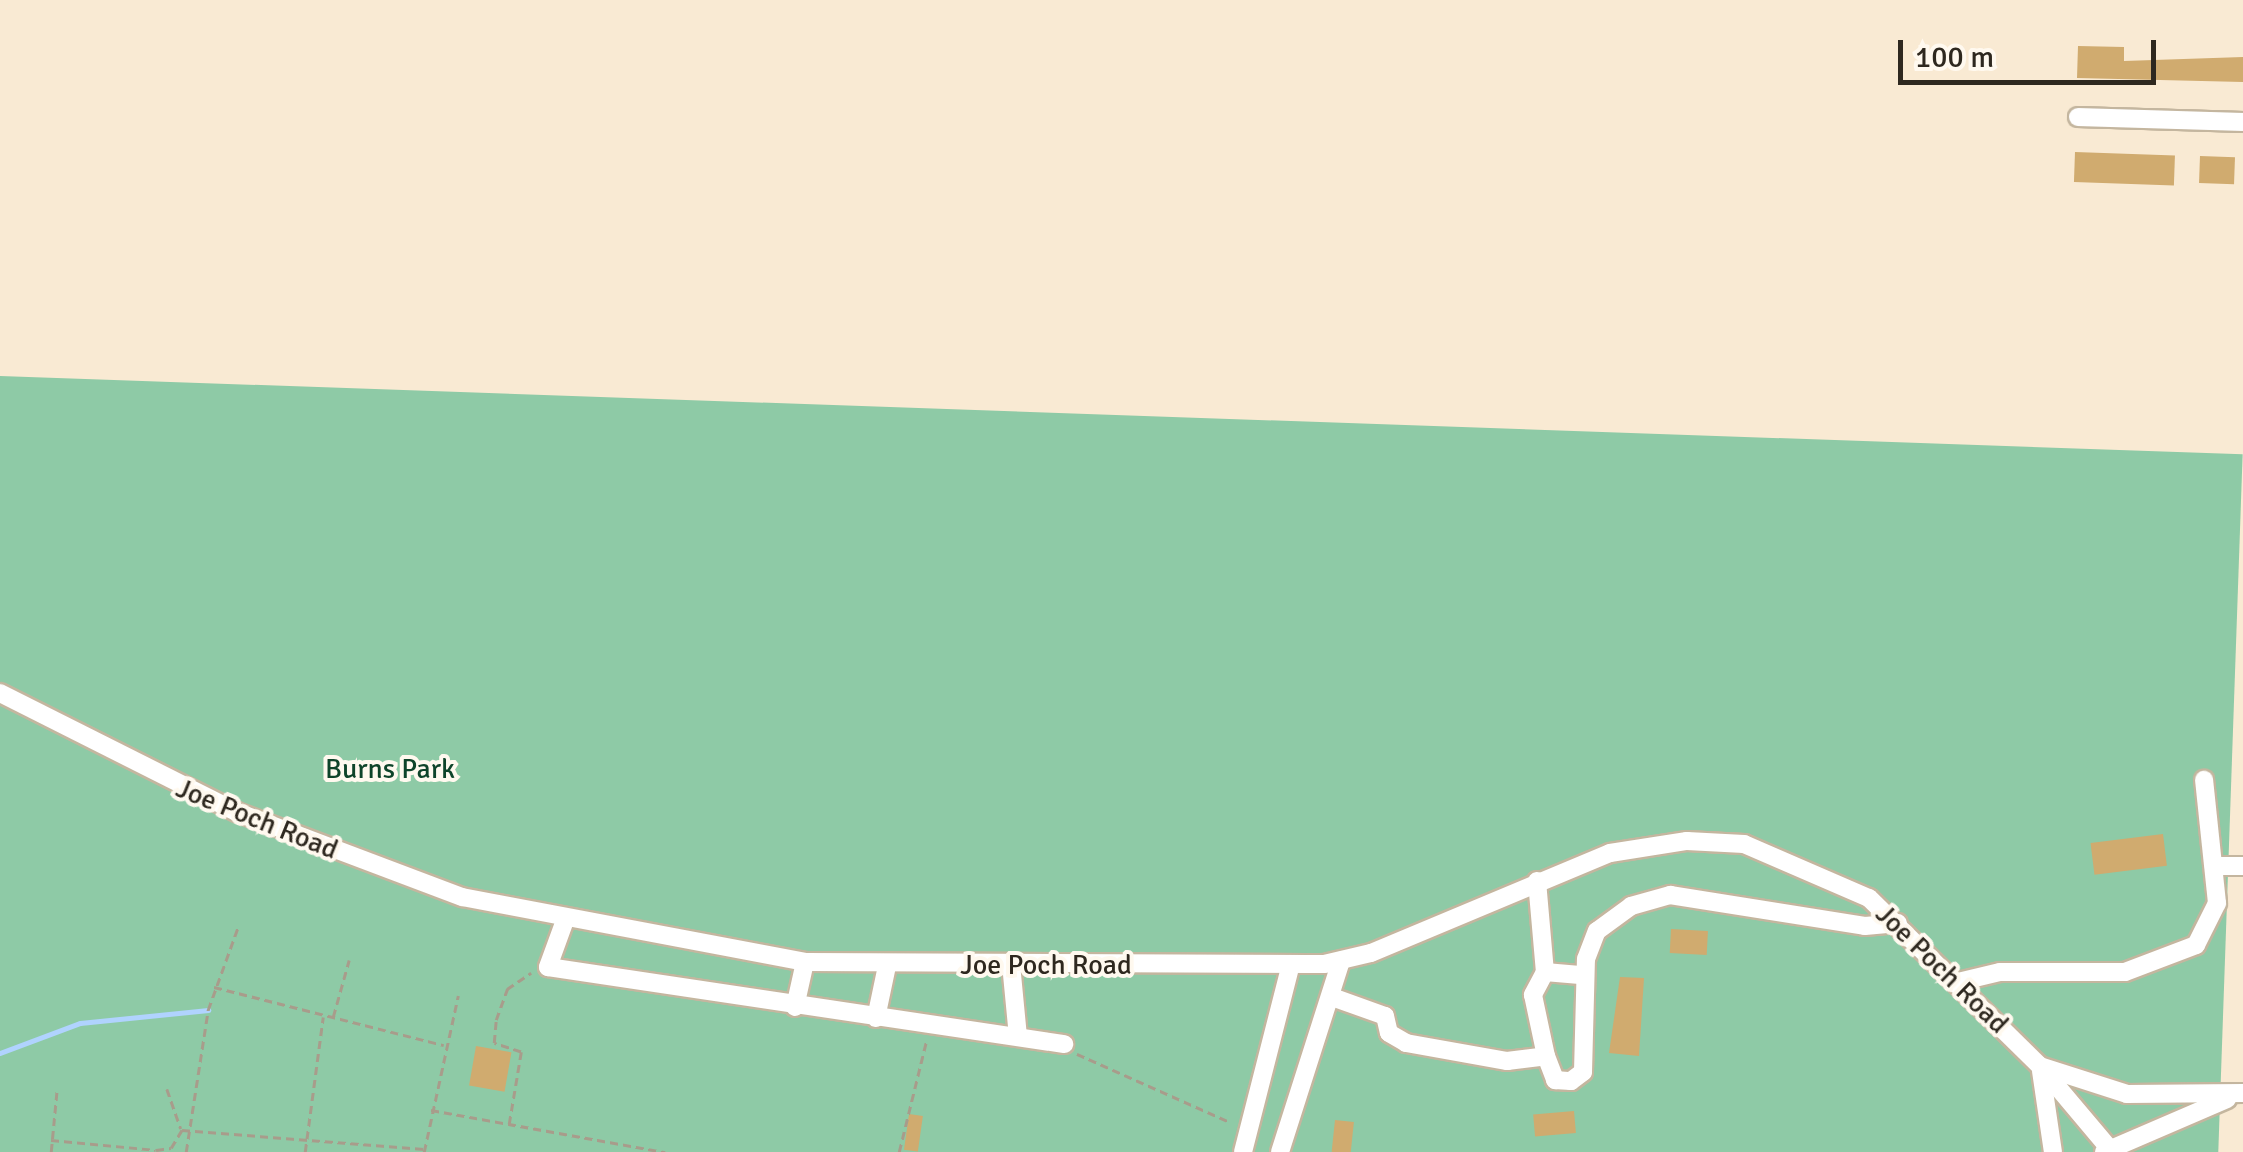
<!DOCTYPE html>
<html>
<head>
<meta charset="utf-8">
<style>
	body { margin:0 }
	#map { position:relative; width:2243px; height:1152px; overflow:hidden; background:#f9ead3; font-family:Signika,sans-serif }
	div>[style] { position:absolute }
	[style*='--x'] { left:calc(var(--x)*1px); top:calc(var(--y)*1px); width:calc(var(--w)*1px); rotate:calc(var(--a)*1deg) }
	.green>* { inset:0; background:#8ecaa6; transform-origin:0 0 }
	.stream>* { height:5px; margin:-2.5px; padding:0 2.5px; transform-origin:2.5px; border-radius:2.5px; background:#b0d3fe }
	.building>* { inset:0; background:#d0ab6f; transform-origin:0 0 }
	.path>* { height:2.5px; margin-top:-1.25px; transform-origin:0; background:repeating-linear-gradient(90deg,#a89c8b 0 8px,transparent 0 13px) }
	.roads { filter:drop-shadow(2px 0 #c4b69f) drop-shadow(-2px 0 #c4b69f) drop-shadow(0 2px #c4b69f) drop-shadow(0 -2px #c4b69f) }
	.minor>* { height:18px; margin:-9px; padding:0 9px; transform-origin:9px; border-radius:9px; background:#fff }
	span { translate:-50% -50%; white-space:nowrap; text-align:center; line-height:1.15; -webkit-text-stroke:8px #fff9ef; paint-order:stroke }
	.park-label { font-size:28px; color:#0e442a }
	.street-label { font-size:28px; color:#2e281f }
	.scale { position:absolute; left:1898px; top:40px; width:258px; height:45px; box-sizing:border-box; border:5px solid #2e281f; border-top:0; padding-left:12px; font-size:30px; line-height:35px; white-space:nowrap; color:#2e281f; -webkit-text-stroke:8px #fff9ef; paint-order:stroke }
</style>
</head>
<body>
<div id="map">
	<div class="green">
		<i style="left:0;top:376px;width:2244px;height:776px;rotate:2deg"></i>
	</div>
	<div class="stream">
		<i style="--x:0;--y:1053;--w:85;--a:-20.6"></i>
		<i style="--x:80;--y:1023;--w:129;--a:-5.8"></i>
	</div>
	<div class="building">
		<i style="clip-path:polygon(2078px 46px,2124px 47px,2124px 61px,2243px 57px,2243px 82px,2077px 78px)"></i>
		<i style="left:2075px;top:152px;width:100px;height:30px;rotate:2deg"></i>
		<i style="left:2200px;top:156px;width:35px;height:27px;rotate:2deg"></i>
		<i style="left:2163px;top:834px;width:32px;height:73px;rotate:83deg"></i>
		<i style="left:1671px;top:929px;width:37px;height:24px;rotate:3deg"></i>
		<i style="clip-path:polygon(1620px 977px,1644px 978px,1639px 1056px,1609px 1053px)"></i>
		<i style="left:476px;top:1046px;width:36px;height:40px;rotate:10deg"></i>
		<i style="left:1574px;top:1111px;width:22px;height:41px;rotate:85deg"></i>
		<i style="left:909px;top:1114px;width:14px;height:36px;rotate:8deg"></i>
		<i style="left:1335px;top:1120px;width:19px;height:32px;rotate:6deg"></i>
	</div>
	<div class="path">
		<i style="--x:214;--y:987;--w:237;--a:14.2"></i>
		<i style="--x:333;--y:1017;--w:59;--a:-74.3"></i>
		<i style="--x:1077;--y:1054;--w:167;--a:24"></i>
		<i style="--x:167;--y:1089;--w:42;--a:70.7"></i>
		<i style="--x:431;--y:1110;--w:238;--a:10.2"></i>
		<i style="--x:509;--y:1124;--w:73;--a:-80.5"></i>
		<i style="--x:521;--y:1052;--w:28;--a:-162"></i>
		<i style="--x:494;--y:1043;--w:23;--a:-85"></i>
		<i style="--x:496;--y:1020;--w:33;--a:-70"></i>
		<i style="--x:507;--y:989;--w:29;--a:-34"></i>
		<i style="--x:51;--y:1140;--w:105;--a:5.4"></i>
		<i style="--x:156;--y:1150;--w:15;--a:-8"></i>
		<i style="--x:171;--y:1148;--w:21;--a:-59"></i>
		<i style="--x:182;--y:1130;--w:243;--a:4.5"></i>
		<i style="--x:51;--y:1152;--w:63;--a:-84.6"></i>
		<i style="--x:186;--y:1152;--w:144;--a:-81.2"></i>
		<i style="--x:208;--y:1010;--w:88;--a:-70.1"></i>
		<i style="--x:305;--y:1152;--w:136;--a:-82.4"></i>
		<i style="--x:424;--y:1152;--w:160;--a:-77.7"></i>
		<i style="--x:899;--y:1152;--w:113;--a:-76.2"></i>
	</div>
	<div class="roads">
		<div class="minor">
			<i style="--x:2078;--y:117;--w:165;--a:1.7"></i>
			<i style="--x:0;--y:693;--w:265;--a:26.7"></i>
			<i style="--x:237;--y:812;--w:241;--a:20.7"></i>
			<i style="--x:462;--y:897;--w:349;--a:10.7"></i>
			<i style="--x:805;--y:962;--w:519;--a:0.22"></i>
			<i style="--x:1324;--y:964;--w:48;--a:-13.2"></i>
			<i style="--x:1371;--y:953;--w:259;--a:-22.7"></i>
			<i style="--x:1610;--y:853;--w:78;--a:-8.9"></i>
			<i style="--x:1687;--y:841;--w:57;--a:3"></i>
			<i style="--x:1744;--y:844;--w:136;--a:23.4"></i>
			<i style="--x:1869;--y:898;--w:238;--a:44.5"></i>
			<i style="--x:2039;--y:1065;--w:109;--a:49.9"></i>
			<i style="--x:2217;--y:866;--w:26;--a:0"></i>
			<i style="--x:1537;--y:881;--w:91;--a:85"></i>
			<i style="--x:1545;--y:972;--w:38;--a:5"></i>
			<i style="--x:564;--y:923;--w:47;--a:110"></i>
			<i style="--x:548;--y:967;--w:522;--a:8.49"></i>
			<i style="--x:1011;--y:964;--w:73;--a:84.5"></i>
			<i style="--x:1545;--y:972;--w:26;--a:118"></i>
			<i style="--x:1533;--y:995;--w:62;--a:78"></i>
			<i style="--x:1546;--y:1056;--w:26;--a:69"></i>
			<i style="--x:1555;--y:1080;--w:16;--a:4"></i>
			<i style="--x:1571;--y:1081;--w:15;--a:-37"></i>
			<i style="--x:1583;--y:1072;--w:113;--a:-88.5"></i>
			<i style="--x:1586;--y:959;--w:30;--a:-69"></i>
			<i style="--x:1597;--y:931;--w:42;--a:-36.3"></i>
			<i style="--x:1631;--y:906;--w:41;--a:-15.8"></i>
			<i style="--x:1670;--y:895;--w:197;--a:9"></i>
			<i style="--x:1865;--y:926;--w:33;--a:-5"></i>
			<i style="--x:1958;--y:982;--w:43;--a:-13.4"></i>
			<i style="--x:2000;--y:972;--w:125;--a:0"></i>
			<i style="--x:2125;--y:972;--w:76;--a:-20.8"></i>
			<i style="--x:2196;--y:945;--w:47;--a:-63.4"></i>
			<i style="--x:2217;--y:903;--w:124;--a:-96"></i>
			<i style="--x:1332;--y:997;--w:56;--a:19.7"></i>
			<i style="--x:1385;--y:1016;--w:17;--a:77"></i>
			<i style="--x:1389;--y:1033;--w:20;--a:30"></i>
			<i style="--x:1406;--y:1043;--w:103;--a:10.1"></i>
			<i style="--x:1507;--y:1061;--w:39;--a:-7"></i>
			<i style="--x:795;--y:1007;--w:46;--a:-77.5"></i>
			<i style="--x:876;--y:1018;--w:53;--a:-78.1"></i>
			<i style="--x:2043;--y:1067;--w:88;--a:17.8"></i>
			<i style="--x:2127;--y:1094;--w:116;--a:-0.5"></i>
			<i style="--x:2041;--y:1071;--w:82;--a:81.6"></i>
			<i style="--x:1243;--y:1152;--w:191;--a:-75.7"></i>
			<i style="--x:1280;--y:1152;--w:201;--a:-72.3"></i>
			<i style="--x:2104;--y:1152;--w:134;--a:-23.3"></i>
		</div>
	</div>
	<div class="park-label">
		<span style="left:390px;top:769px">Burns Park</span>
	</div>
	<div class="street-label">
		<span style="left:257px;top:819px;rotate:22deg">Joe Poch Road</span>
		<span style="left:1046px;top:965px">Joe Poch Road</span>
		<span style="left:1942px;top:969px;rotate:44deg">Joe Poch Road</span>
	</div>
	<div class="scale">100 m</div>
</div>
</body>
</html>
